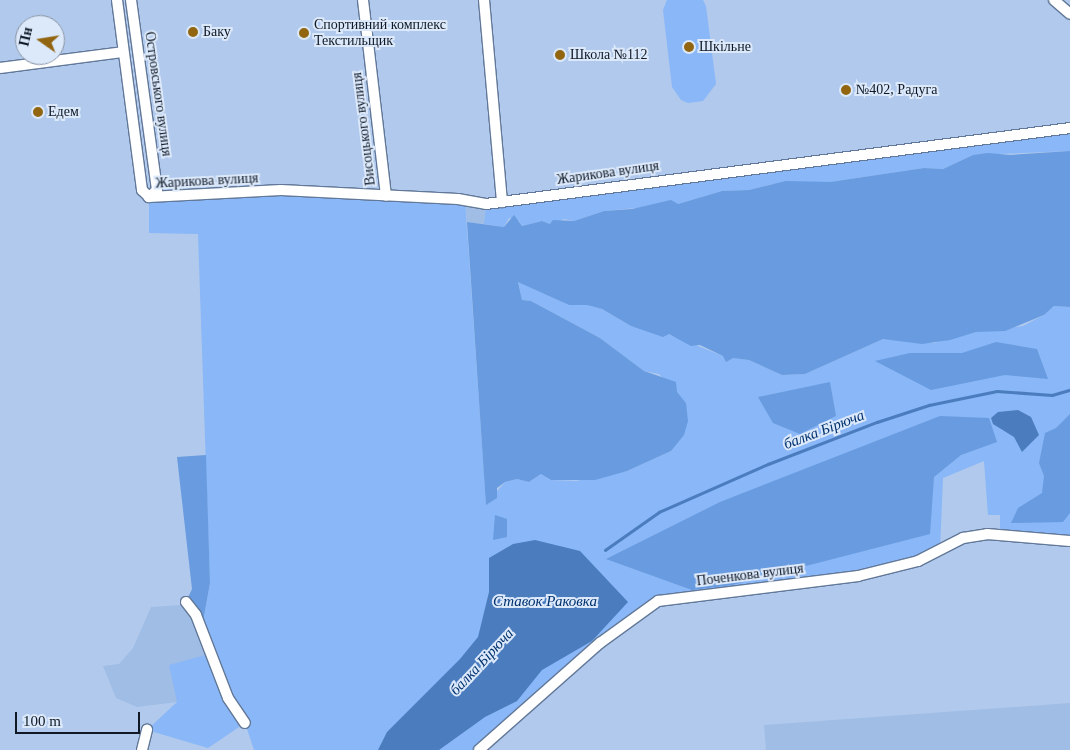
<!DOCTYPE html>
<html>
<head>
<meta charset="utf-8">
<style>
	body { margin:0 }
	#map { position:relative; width:1070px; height:750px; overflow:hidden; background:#b0c9ec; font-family:"Times New Roman",serif }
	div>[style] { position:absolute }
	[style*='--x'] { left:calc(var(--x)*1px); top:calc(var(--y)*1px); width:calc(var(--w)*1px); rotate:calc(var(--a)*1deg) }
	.built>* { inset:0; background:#a0bde5 }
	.green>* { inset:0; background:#89b7f7 }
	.forest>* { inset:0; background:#689bdf }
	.water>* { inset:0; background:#4b7cbe }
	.stream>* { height:2.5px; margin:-1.25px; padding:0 1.25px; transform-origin:1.25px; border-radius:1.25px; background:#4b7cbe }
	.roads { filter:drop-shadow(1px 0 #627898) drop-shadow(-1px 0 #627898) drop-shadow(0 1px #627898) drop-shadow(0 -1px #627898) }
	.minor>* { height:10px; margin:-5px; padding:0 5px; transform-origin:5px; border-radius:5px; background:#fff }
	.dots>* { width:14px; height:14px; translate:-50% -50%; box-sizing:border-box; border:2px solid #dce9fb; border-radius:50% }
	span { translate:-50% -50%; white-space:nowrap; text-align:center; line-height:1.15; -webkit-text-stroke:4px #dce9fb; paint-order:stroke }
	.poi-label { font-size:14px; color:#0f1824 }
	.left { translate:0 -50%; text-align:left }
	.street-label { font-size:14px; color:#0f1824 }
	.water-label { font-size:15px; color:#00316d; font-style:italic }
	.north { position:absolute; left:15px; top:15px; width:50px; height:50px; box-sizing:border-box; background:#dce9fb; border:1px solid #8a95a5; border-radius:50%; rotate:283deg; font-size:14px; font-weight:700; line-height:20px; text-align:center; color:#0f1824 }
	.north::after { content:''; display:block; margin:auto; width:18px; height:22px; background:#926511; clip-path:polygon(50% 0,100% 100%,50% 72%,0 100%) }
	.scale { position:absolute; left:15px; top:712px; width:125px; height:22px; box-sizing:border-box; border:2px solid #0f1824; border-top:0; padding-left:6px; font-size:15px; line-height:18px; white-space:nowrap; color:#0f1824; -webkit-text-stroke:4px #dce9fb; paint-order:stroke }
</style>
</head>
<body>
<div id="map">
	<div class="built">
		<i style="clip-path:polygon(465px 199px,486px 204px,484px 224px,467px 222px)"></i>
		<i style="clip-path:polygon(186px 602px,209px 654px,177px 702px,137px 707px,116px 698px,103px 666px,119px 664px,133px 648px,151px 607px,183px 605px)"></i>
		<i style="clip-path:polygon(1070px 703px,1070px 750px,766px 750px,764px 725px)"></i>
	</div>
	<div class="green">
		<i style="clip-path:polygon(667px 0,703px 0,706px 6px,716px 84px,703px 101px,688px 103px,681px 100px,672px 87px,663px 10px)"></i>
		<i style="clip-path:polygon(1070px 128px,1070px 151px,973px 155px,943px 169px,924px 168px,830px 182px,773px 184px,749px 190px,722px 191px,678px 204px,604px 211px,574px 221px,564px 219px,550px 224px,542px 221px,522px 226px,519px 221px,509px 218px,504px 227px,484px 224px,486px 204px)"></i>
		<i style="clip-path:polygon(244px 194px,465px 199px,486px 504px,505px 482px,517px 479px,529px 482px,541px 474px,551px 480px,576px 481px,627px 471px,671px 451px,686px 403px,659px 374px,644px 371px,600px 338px,531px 301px,522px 300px,518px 281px,569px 305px,587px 305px,602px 309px,631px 326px,668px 334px,723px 356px,749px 360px,782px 375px,805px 374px,883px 339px,934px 343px,976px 332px,1023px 326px,1044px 315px,1054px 306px,1070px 307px,1070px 541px,1000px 534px,1000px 515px,988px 515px,984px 461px,943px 478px,940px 550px,858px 576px,658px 601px,479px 750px,254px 750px,245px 723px,208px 748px,147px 730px,177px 702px,169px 665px,209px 654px,201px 633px,210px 583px,198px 234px,149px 233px,149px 197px)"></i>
	</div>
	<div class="forest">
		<i style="clip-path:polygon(1070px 151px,1070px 307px,1054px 306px,1044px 315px,1005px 331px,976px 332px,950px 340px,922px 344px,883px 339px,805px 374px,782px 375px,749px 360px,733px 358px,726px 362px,723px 356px,700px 345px,691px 346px,669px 334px,663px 337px,631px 326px,602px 309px,587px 305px,569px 305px,518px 282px,522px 300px,531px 301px,600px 338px,644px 371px,676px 382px,677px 392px,686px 403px,688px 421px,684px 435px,671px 451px,627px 471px,595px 480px,551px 480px,541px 474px,529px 482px,517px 479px,505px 482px,497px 488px,497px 498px,486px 505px,467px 222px,504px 227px,514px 215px,522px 226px,542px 221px,550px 224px,553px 220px,574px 221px,604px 211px,632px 209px,671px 200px,678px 204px,722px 191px,749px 190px,786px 181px,830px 182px,924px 168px,943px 169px,973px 155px,988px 153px,1010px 155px)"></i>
		<i style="clip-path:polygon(996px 342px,1037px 349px,1048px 379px,1005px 375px,931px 390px,875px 361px,910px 353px,962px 353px)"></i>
		<i style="clip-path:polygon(830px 382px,836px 416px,800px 434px,773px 423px,758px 397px)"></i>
		<i style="clip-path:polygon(1070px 414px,1070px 513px,1063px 522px,1011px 523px,1018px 508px,1042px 493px,1044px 476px,1039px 463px,1045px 433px,1056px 428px)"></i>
		<i style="clip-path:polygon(940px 416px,989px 418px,997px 442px,961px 455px,934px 477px,930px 534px,732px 585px,692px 590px,606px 559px,720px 502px)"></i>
		<i style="clip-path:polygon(206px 455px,210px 583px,201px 633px,186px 602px,192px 589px,177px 457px)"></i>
		<i style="clip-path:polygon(495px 515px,507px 519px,507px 537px,493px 540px)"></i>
	</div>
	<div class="water">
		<i style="clip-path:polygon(1018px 410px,1031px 417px,1039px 435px,1022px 452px,1014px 437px,993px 424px,991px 418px,998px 412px)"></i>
		<i style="clip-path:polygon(535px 540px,580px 551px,628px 602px,592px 641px,542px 670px,517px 701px,485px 717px,439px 750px,378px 750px,387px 732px,460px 659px,478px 637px,489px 592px,489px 558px,513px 544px)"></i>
	</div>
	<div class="stream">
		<i style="--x:605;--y:550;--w:66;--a:-35.1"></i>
		<i style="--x:659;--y:512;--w:119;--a:-23.8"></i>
		<i style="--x:768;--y:464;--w:117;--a:-21.1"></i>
		<i style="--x:877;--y:422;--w:55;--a:-18.1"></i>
		<i style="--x:929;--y:405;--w:69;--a:-11.6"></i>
		<i style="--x:997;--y:391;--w:55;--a:4.2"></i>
		<i style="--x:1052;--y:395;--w:19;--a:-16"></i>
	</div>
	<div class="roads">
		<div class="minor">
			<i style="--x:117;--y:0;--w:192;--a:82.5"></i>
			<i style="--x:142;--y:190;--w:10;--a:45"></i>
			<i style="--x:131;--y:0;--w:192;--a:82.2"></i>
			<i style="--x:157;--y:190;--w:11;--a:139"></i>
			<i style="--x:363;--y:0;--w:197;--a:83.3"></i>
			<i style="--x:484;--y:0;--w:203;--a:84.9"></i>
			<i style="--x:1054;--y:0;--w:21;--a:41"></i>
			<i style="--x:0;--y:68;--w:124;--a:-7.4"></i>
			<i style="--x:149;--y:197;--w:132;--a:-3"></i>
			<i style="--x:281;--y:190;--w:177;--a:2.9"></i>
			<i style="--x:458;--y:199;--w:28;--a:10"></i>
			<i style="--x:486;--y:204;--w:589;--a:-7.41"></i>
			<i style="--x:186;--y:602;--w:16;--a:52"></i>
			<i style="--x:196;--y:615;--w:89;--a:68.9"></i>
			<i style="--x:228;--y:698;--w:30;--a:56"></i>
			<i style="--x:142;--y:750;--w:21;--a:-76"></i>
			<i style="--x:479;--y:750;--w:162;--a:-41.5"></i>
			<i style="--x:600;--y:643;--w:72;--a:-35.9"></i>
			<i style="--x:658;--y:601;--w:202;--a:-7.1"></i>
			<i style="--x:858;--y:576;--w:62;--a:-14"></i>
			<i style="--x:918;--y:561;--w:51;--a:-27.1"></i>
			<i style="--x:963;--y:538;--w:24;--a:-9"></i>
			<i style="--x:987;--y:534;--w:83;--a:4.8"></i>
		</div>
	</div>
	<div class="dots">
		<i style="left:193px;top:32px;background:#926511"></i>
		<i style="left:304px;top:33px;background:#926511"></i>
		<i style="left:689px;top:47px;background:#926511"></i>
		<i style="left:560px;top:55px;background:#926511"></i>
		<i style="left:846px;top:90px;background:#926511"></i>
		<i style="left:38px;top:112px;background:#926511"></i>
	</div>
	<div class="poi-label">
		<span class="left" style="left:314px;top:33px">Спортивний комплекс<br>Текстильщик</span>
		<span class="left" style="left:203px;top:32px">Баку</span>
		<span class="left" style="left:699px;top:47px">Шкільне</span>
		<span class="left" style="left:570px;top:55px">Школа №112</span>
		<span class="left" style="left:856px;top:90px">№402, Радуга</span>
		<span class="left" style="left:48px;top:112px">Едем</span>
	</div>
	<div class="street-label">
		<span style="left:158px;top:94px;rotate:82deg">Островського вулиця</span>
		<span style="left:364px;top:129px;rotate:-97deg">Висоцького вулиця</span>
		<span style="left:608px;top:173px;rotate:-8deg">Жарикова вулиця</span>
		<span style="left:207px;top:181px;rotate:-3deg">Жарикова вулиця</span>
		<span style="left:750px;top:575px;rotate:-7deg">Поченкова вулиця</span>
	</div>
	<div class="water-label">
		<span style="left:824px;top:430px;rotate:-21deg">балка Бірюча</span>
		<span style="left:545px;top:602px">Ставок Раковка</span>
		<span style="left:482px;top:662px;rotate:-47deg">балка Бірюча</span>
	</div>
	<div class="north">Пн</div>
	<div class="scale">100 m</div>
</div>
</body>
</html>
